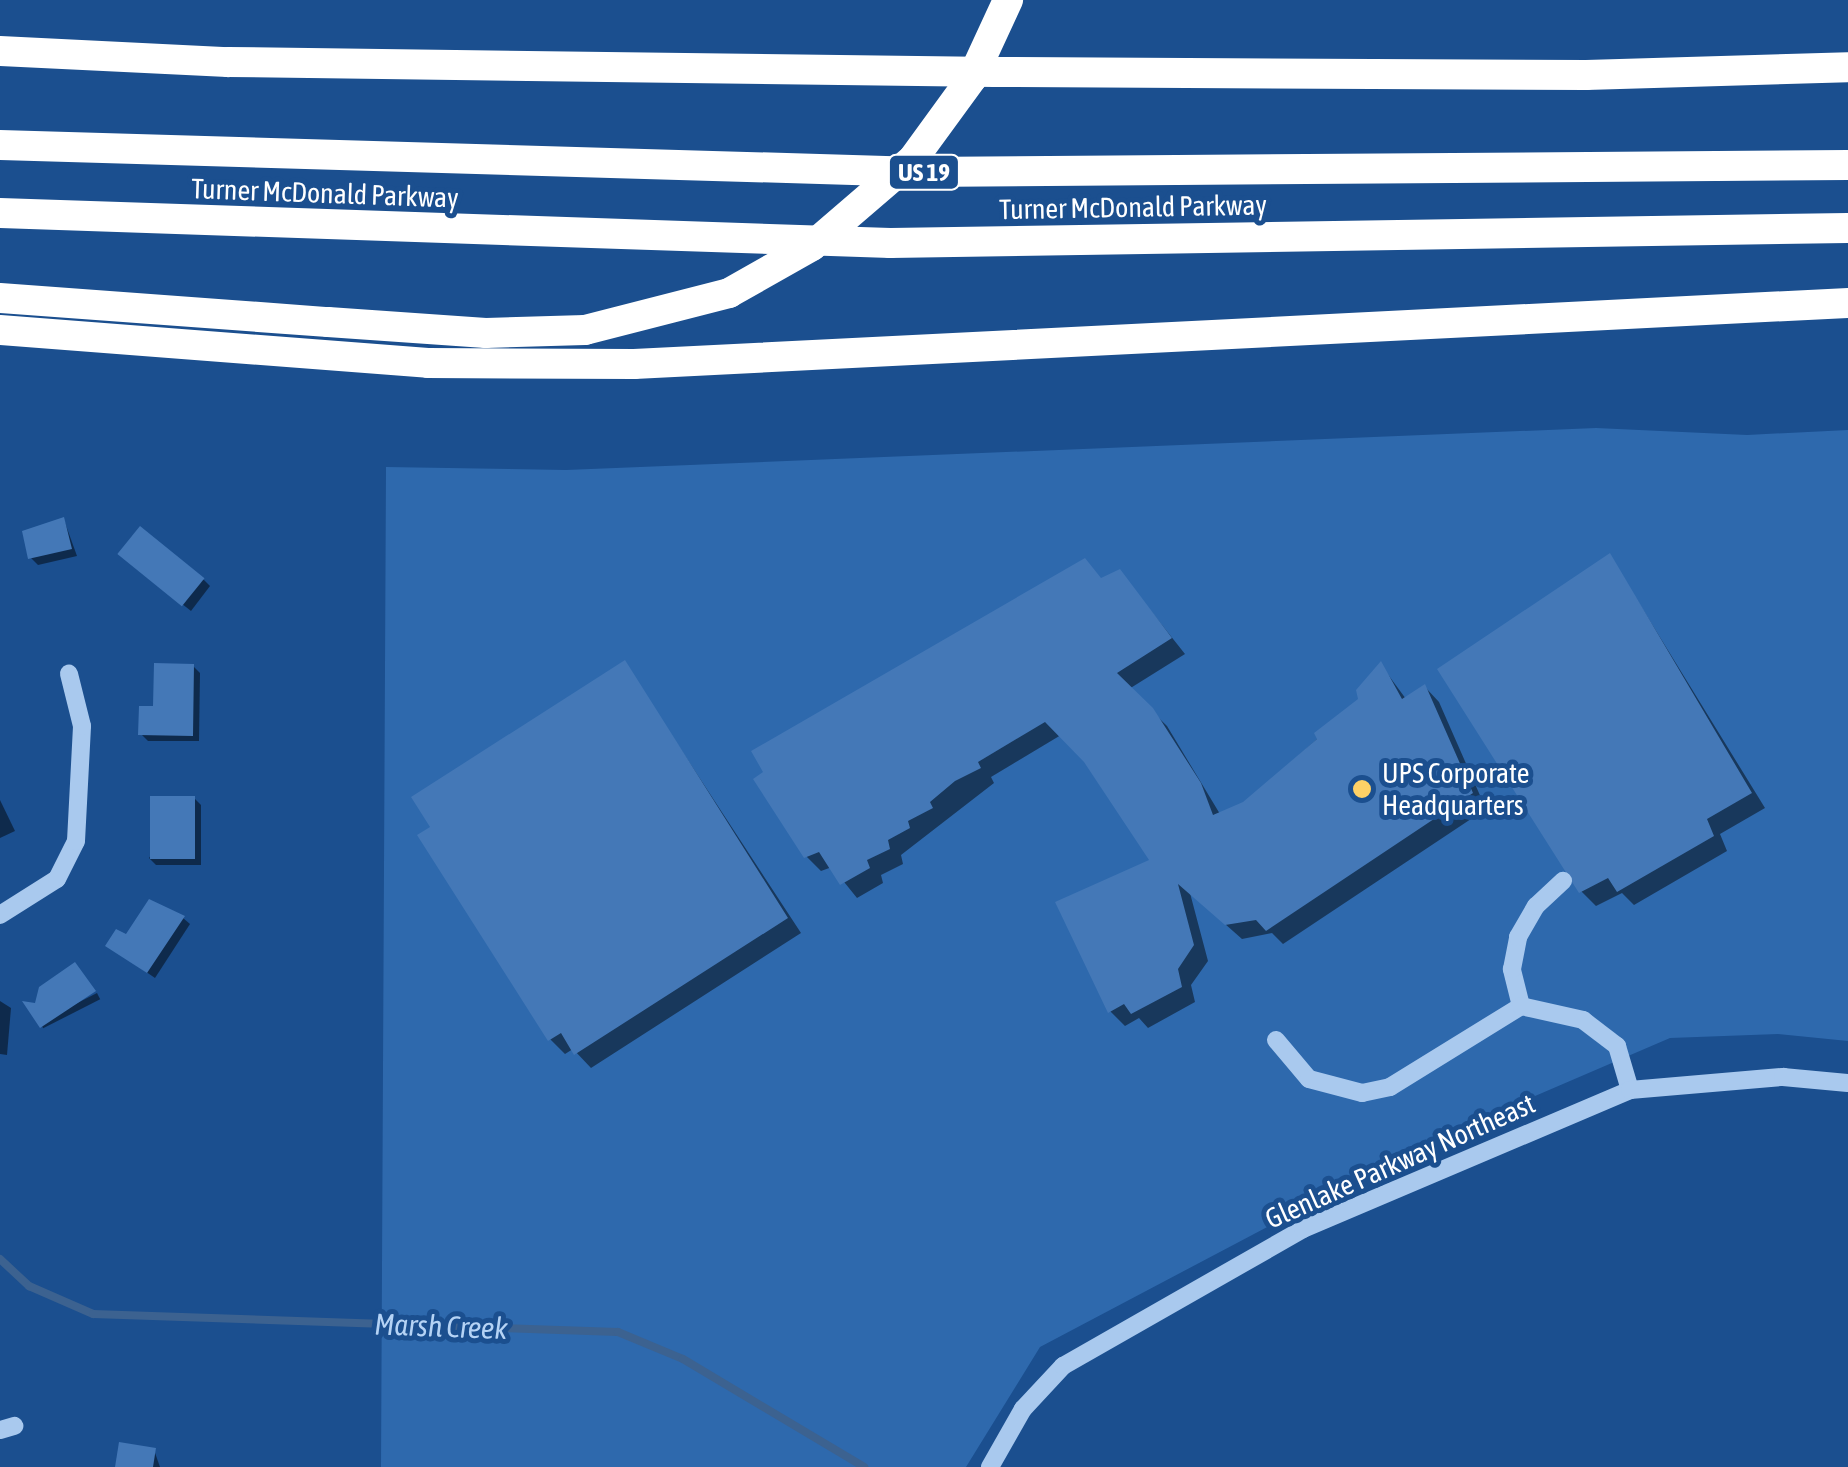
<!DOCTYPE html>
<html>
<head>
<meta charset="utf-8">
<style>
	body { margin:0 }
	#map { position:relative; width:1848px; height:1467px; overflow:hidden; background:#1b4f8f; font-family:"Asap Condensed",sans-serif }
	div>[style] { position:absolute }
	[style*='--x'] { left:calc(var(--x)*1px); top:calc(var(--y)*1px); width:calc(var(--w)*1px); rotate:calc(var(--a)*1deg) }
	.green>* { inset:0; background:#2e69ad }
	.shadow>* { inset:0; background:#0007; transform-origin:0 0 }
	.stream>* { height:8px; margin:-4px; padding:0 4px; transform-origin:4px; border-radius:4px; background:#3c6290 }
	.building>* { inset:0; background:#4478b7; transform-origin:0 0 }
	.minor>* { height:18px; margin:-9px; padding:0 9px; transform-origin:9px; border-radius:9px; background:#a9c9ee }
	.highway>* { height:30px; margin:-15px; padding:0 15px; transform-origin:15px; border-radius:15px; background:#fff }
	.highway-bridge>* { height:30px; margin:-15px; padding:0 15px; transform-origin:15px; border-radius:15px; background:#fff }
	.dots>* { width:28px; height:28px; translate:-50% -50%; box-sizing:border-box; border:5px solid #1b4f8f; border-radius:50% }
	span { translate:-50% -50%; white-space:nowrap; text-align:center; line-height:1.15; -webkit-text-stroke:10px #1b4f8f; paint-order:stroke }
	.shield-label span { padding:2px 8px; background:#1b4f8f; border:2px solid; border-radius:8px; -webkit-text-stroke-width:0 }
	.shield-label { font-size:25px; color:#fff; font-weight:700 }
	.street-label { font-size:28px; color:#fff }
	.poi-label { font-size:28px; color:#fff }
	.left { translate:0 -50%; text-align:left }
	.water-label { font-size:30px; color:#b5d3f5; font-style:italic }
</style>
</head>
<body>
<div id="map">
	<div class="green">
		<i style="clip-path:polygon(1596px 428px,1747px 435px,1848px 430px,1848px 1041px,1778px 1034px,1670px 1038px,1430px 1141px,1040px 1347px,966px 1467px,381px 1467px,386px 467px,566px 470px)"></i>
	</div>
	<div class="shadow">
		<i style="clip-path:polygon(64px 520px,77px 556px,38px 565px,31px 558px)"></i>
		<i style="clip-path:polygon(1610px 556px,1765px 808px,1720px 834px,1727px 851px,1634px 905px,1622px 893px,1596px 906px,1581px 891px)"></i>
		<i style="clip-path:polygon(128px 561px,204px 580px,210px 586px,191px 611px)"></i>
		<i style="clip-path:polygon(1120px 572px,1185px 654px,1129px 689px,1167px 726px,1220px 814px,1244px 804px,1361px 700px,1381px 665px,1406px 699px,1425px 687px,1439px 702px,1486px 809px,1283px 944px,1272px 933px,1242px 939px,1190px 893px,1208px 961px,1191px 985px,1195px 1002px,1148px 1028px,1139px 1018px,1125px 1026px,1110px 1011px,1153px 861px,1086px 761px,1061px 735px,991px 777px,994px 783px,901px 855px,903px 864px,881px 875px,883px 883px,857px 898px,832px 867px,821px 871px,806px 856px,1102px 580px)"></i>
		<i style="clip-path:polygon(625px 664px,801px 933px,591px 1068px,573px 1049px,565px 1054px,550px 1039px)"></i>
		<i style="clip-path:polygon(193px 666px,200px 673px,199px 741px,148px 741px,141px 734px,155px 709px)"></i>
		<i style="clip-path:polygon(194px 798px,201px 805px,201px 865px,156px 865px,149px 858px)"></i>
		<i style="clip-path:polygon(0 800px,15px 831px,0 838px)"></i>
		<i style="clip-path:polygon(183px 918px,190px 924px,155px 978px,108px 946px)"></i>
		<i style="left:97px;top:993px;width:7px;height:64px;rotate:63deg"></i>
		<i style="clip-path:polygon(0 1001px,11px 1008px,7px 1055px,0 1054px)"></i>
		<i style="clip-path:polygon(154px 1450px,160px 1467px,118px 1467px)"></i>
	</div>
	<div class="stream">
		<i style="--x:0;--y:1259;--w:40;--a:43"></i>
		<i style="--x:29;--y:1286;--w:70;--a:23.6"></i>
		<i style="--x:93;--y:1314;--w:525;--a:1.96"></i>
		<i style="--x:618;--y:1332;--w:70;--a:22.6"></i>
		<i style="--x:683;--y:1359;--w:211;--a:30.8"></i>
	</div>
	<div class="building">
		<i style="clip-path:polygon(64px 517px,72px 549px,28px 559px,22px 531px)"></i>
		<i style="left:140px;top:526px;width:83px;height:36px;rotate:39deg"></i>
		<i style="clip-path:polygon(1610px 553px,1752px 793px,1707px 819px,1714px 836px,1617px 892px,1608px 878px,1579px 893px,1437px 669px)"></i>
		<i style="clip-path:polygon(1085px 558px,1101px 578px,1120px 569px,1172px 638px,1117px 673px,1153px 708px,1201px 783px,1213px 815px,1243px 802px,1317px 739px,1314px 733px,1358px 699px,1356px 690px,1381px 661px,1402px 699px,1425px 684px,1473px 793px,1266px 931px,1256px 920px,1225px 925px,1178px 884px,1194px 945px,1178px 969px,1182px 987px,1131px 1014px,1124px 1004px,1108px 1013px,1055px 902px,1149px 860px,1084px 762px,1045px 722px,978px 762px,981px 768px,955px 781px,930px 802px,933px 808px,908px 821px,910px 828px,888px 840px,890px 849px,867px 860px,870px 868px,840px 885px,819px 852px,804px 858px,753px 779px,763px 772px,751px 751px)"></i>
		<i style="clip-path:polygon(625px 660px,788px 918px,574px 1055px,561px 1033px,548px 1041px,417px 835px,430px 827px,411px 797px)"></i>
		<i style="clip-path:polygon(154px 663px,194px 664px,193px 736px,138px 735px,139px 706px,153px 706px)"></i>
		<i style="left:150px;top:796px;width:45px;height:63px"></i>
		<i style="clip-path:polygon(149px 899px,185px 916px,147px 973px,105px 946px,116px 929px,126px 934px)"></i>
		<i style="clip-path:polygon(75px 962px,96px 991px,40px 1028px,22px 1001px,35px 1003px,39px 987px)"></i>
		<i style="clip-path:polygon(119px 1442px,156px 1448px,153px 1467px,115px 1467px)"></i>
	</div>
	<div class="minor">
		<i style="--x:0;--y:915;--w:67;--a:-32.3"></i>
		<i style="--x:57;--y:879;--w:42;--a:-63.4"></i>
		<i style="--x:76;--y:841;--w:115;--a:-87"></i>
		<i style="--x:82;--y:726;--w:54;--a:-104"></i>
		<i style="--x:1521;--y:1006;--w:38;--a:-104"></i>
		<i style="--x:1512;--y:969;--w:33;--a:-79"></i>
		<i style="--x:1518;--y:937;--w:36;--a:-60"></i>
		<i style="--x:1536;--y:906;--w:37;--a:-43"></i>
		<i style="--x:1276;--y:1040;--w:51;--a:49.8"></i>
		<i style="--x:1309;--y:1079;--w:55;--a:14.8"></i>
		<i style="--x:1362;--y:1093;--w:29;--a:-12"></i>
		<i style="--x:1390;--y:1087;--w:154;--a:-31.7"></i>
		<i style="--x:1521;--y:1006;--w:64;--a:12.7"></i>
		<i style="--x:1583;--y:1020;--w:43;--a:37.4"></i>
		<i style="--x:1617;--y:1046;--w:46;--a:73.5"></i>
		<i style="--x:0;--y:1430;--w:15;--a:-16"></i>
		<i style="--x:990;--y:1467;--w:67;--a:-60.4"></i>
		<i style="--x:1023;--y:1409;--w:59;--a:-47.1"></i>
		<i style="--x:1063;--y:1366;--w:276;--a:-29.7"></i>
		<i style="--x:1303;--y:1229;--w:355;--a:-23"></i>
		<i style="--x:1630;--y:1090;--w:154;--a:-4.9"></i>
		<i style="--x:1783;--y:1077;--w:65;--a:5.3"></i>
	</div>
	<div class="highway">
		<i style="--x:0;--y:51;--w:228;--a:2.8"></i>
		<i style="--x:228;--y:62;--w:767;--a:0.75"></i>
		<i style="--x:995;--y:72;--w:591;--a:0.29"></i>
		<i style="--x:1586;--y:75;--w:262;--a:-1.7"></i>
		<i style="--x:0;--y:145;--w:919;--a:1.68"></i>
		<i style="--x:919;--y:172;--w:929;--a:-0.43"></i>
		<i style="--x:0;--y:213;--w:891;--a:1.93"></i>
		<i style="--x:890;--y:243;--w:958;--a:-0.9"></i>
		<i style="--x:0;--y:298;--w:329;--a:4.2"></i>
		<i style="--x:0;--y:330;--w:429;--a:4.4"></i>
		<i style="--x:428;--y:363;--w:206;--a:0.3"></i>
		<i style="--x:634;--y:364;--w:1216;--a:-2.88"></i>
	</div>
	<div class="highway-bridge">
		<i style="--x:328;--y:322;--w:158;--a:4"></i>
		<i style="--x:486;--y:333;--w:99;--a:-1.7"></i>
		<i style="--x:585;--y:330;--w:149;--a:-14.4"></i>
		<i style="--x:729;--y:293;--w:95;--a:-29.5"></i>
		<i style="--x:812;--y:246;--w:133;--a:-40.7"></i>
		<i style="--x:913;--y:159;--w:100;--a:-53.9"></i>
		<i style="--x:972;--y:78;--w:86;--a:-65.2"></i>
	</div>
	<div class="dots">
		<i style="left:1362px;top:789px;background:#ffd166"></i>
	</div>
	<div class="shield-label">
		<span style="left:924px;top:172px">US 19</span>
	</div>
	<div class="street-label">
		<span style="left:325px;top:193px;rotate:2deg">Turner McDonald Parkway</span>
		<span style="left:1133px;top:207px;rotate:-1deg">Turner McDonald Parkway</span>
		<span style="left:1400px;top:1161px;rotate:-24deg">Glenlake Parkway Northeast</span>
	</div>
	<div class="poi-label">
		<span class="left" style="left:1382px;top:789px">UPS Corporate<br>Headquarters</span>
	</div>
	<div class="water-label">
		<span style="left:441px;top:1326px;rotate:2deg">Marsh Creek</span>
	</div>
</div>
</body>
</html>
